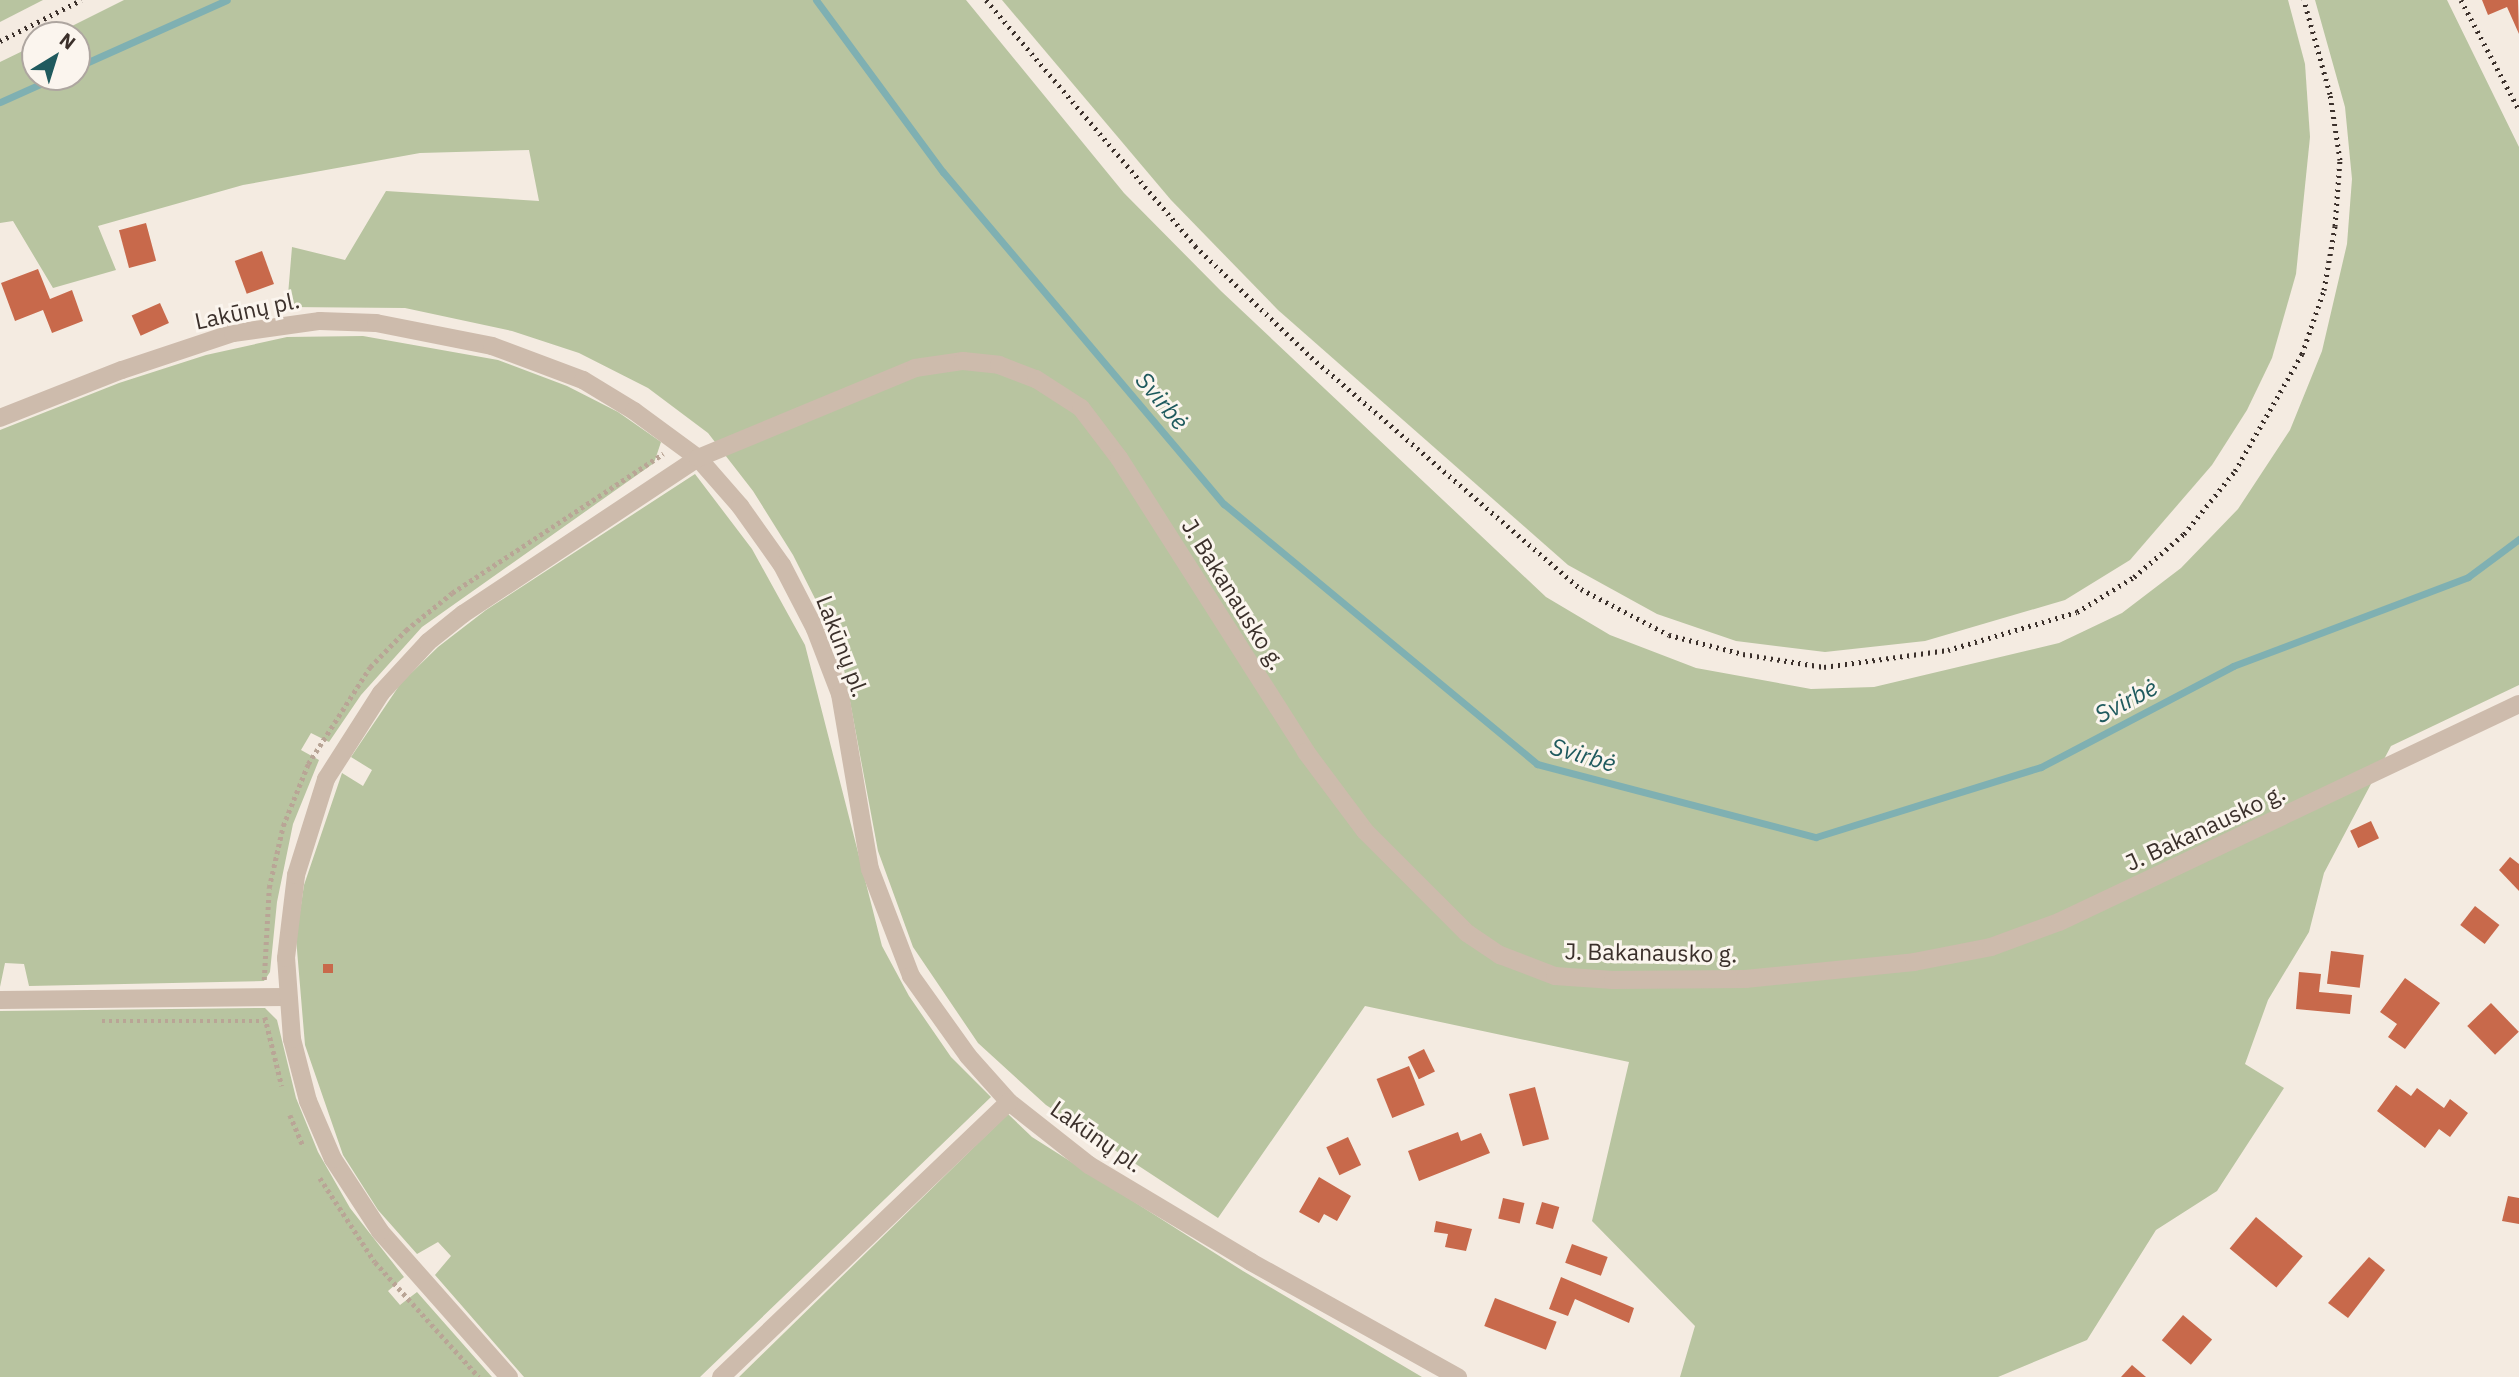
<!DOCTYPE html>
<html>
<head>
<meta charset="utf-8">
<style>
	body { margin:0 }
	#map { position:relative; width:2519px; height:1377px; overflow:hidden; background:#f4ebe1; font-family:"IBM Plex Sans",sans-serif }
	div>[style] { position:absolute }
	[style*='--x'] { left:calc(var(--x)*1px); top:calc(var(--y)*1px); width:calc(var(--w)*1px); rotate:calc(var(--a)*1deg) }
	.green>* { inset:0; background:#b8c4a0 }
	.stream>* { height:7px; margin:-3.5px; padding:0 3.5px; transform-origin:3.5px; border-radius:3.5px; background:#7fb0b2 }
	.building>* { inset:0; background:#c8694b; transform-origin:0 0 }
	.path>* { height:4.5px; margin-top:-2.25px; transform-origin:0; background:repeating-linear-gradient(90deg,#b9a596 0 3.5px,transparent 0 7px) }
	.street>* { height:18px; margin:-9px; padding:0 9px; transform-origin:9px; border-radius:9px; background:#cdbbac }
	.rail>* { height:5px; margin-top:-2.5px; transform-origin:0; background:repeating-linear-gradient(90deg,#3b302b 0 2px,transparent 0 7px) }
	span { translate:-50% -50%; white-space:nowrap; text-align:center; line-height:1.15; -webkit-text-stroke:6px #fbf5ee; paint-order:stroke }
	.street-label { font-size:23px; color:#3b302b }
	.water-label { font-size:24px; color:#1f5a5e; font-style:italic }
	.north { position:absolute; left:21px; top:21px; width:70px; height:70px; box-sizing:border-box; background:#fbf5ee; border:2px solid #aea6a0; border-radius:50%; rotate:38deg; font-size:19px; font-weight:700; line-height:28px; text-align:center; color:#3b302b }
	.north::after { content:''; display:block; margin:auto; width:24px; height:32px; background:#1f5a5e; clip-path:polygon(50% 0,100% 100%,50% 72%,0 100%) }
</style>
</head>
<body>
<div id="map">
	<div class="green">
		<i style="clip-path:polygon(0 0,43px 0,0 22px)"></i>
		<i style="clip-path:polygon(124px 0,966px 0,1124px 193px,1221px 291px,1546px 597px,1610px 635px,1696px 668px,1811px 689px,1874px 687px,2059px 643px,2122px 613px,2181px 568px,2238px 509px,2290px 430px,2322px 351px,2347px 244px,2352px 179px,2345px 107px,2315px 0,2447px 0,2519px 147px,2519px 685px,2391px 746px,2324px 873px,2309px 932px,2268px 1000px,2245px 1064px,2284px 1088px,2217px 1191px,2156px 1230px,2087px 1340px,1998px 1377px,1680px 1377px,1695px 1326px,1592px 1221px,1629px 1062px,1365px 1006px,1218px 1218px,1046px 1105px,978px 1043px,913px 947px,878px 851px,840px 648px,793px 555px,753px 491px,708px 433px,648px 388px,579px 353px,512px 331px,405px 308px,287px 307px,292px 247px,345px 260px,386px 191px,539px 201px,529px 150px,420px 153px,243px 185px,98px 226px,116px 270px,53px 288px,13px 221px,0 223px,0 62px,35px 45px,35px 77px,77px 77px,77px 35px,54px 35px)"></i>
		<i style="clip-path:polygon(1002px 0,2288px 0,2305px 64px,2310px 137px,2296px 274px,2272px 358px,2247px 410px,2212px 465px,2130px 560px,2065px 600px,1925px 641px,1825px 652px,1736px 641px,1657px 614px,1568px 565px,1278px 310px,1171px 200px)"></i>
		<i style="clip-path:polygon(363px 336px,498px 360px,567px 386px,618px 412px,661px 442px,654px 463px,422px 627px,361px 695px,329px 742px,311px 733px,301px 750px,319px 760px,293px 824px,277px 902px,270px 972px,264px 981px,29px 986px,24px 964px,5px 963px,0 987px,0 430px,119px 383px,206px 355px,287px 337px)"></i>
		<i style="clip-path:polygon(695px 474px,752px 549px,805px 645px,882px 946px,909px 996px,951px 1057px,991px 1097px,700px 1377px,524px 1377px,435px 1275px,451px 1256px,438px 1242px,417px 1254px,378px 1210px,343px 1155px,305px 1045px,296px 938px,304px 885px,342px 773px,363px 786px,372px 770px,351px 757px,401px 683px,438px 647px,486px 610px)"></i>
		<i style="clip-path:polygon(265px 1008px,277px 1020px,296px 1098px,318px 1152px,350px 1208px,404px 1277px,388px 1291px,400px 1305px,417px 1292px,492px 1377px,0 1377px,0 1011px)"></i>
		<i style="clip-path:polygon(1008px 1114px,1032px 1137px,1243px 1271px,1422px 1377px,739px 1377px)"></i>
	</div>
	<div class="stream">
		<i style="--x:816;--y:0;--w:214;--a:53.6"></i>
		<i style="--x:943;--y:172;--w:435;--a:49.8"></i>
		<i style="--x:1224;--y:504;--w:407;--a:39.7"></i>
		<i style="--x:1537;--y:764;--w:288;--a:14.7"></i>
		<i style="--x:1816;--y:837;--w:236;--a:-17.3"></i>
		<i style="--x:2041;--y:767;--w:217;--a:-27.7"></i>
		<i style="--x:2233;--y:666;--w:251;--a:-20.7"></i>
		<i style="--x:2468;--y:577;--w:64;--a:-36.7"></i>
		<i style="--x:77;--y:67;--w:164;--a:-24.1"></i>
		<i style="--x:0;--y:102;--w:61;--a:-24.1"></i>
	</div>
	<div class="building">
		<i style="clip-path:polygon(2482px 0,2518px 0,2519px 34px,2507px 7px,2488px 15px)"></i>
		<i style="left:146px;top:223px;width:39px;height:28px;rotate:75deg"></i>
		<i style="left:262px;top:251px;width:35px;height:29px;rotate:70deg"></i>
		<i style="clip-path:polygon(38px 269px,50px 299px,72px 290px,83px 321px,52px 333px,43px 310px,15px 321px,1px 283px)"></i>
		<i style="left:160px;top:303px;width:22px;height:31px;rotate:66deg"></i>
		<i style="left:2371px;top:821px;width:19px;height:23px;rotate:65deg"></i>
		<i style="clip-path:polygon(2510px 857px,2519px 864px,2519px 891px,2499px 870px)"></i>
		<i style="left:2475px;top:906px;width:31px;height:24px;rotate:38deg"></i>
		<i style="left:2331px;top:951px;width:33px;height:33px;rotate:7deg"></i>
		<i style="left:323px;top:964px;width:10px;height:9px"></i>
		<i style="clip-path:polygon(2299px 972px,2321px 974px,2319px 992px,2352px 995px,2350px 1014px,2296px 1009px)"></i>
		<i style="clip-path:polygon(2405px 978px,2440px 1003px,2405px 1049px,2388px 1037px,2397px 1024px,2380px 1012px)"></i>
		<i style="left:2491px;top:1003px;width:40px;height:33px;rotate:46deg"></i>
		<i style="left:1424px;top:1049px;width:25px;height:18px;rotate:64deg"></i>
		<i style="left:1409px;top:1066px;width:42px;height:35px;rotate:68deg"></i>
		<i style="clip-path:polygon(2396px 1085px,2411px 1096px,2417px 1088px,2444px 1108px,2450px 1099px,2468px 1113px,2450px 1137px,2439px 1129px,2425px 1148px,2377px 1111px)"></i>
		<i style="left:1535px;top:1087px;width:54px;height:27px;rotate:75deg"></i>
		<i style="clip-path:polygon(1458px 1132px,1461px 1141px,1481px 1133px,1490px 1153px,1419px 1181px,1408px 1151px)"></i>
		<i style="left:1348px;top:1137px;width:31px;height:24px;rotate:65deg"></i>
		<i style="clip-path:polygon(1319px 1177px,1351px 1196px,1337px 1221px,1324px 1214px,1319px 1223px,1299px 1212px)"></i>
		<i style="clip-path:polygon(2508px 1196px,2519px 1198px,2519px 1224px,2502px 1221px)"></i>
		<i style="left:1503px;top:1198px;width:22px;height:21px;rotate:13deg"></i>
		<i style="left:1542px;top:1202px;width:18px;height:23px;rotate:16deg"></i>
		<i style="left:2256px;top:1217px;width:61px;height:41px;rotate:40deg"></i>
		<i style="clip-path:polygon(1436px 1221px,1472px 1229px,1466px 1251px,1445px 1247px,1448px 1234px,1434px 1232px)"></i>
		<i style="left:1572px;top:1244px;width:38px;height:20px;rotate:20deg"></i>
		<i style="clip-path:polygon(2369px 1257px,2385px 1270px,2348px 1318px,2328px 1303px)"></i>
		<i style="clip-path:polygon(1561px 1277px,1634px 1308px,1629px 1323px,1575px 1299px,1568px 1316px,1549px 1309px)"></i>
		<i style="left:1495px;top:1298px;width:66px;height:30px;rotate:21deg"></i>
		<i style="left:2183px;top:1315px;width:38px;height:33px;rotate:40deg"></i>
		<i style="clip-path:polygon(2132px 1365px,2146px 1377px,2121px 1377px)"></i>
	</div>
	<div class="path">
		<i style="--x:264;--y:980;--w:92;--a:-86.9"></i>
		<i style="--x:269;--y:888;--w:64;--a:-77.3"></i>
		<i style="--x:283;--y:826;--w:67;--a:-68"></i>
		<i style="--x:308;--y:764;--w:115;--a:-57.4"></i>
		<i style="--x:370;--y:667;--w:52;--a:-45.8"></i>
		<i style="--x:406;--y:630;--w:59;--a:-38.8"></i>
		<i style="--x:452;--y:593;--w:253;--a:-33.4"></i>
		<i style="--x:265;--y:1017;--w:71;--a:76.2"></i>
		<i style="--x:102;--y:1021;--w:163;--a:0"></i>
		<i style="--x:290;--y:1115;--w:33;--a:67"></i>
		<i style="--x:320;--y:1178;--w:100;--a:56.8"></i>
		<i style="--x:375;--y:1262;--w:155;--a:47.9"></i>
	</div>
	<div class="street">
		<i style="--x:0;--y:418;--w:131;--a:-21.5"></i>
		<i style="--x:122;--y:370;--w:117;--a:-18.4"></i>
		<i style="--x:233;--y:333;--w:88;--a:-7.9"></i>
		<i style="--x:320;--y:321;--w:56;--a:2"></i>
		<i style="--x:376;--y:323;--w:118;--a:11.2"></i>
		<i style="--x:492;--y:346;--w:97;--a:20.5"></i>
		<i style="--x:583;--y:380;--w:60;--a:31.3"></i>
		<i style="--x:634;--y:411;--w:79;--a:36.3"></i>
		<i style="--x:698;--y:458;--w:64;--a:48.8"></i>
		<i style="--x:740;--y:506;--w:72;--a:54.6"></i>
		<i style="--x:782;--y:565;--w:72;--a:62.7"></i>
		<i style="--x:815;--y:629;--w:70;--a:69"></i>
		<i style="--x:840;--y:694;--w:178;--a:80.3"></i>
		<i style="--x:870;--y:869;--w:115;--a:69"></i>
		<i style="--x:911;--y:976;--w:98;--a:54.5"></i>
		<i style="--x:968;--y:1056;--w:62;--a:48.3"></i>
		<i style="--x:1009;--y:1102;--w:102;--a:38.2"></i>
		<i style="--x:1089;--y:1165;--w:189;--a:30.9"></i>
		<i style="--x:1251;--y:1262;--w:237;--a:29.1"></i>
		<i style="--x:0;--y:1000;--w:287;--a:-0.6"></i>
		<i style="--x:509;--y:1377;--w:195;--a:-131.5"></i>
		<i style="--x:380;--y:1231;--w:86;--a:-123.1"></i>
		<i style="--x:333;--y:1159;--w:63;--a:-113.3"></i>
		<i style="--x:308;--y:1101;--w:64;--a:-104.5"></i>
		<i style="--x:292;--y:1039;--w:81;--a:-94.2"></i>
		<i style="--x:286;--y:958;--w:84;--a:-83.1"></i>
		<i style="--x:296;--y:875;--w:101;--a:-72.6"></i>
		<i style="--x:326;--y:779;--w:102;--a:-57.4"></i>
		<i style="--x:381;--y:693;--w:69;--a:-47.3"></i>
		<i style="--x:428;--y:642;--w:45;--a:-38.7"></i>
		<i style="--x:463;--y:614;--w:282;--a:-33.6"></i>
		<i style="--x:698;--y:458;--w:235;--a:-22.5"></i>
		<i style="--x:915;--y:368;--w:49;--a:-8.3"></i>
		<i style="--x:963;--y:361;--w:36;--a:6"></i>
		<i style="--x:999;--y:365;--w:40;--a:21"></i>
		<i style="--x:1036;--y:379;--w:54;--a:32.8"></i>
		<i style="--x:1081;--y:408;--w:63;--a:52.8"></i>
		<i style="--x:1119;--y:458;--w:348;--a:57.5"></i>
		<i style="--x:1306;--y:752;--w:99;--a:53.2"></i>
		<i style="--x:1365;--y:831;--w:144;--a:45"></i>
		<i style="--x:1467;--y:933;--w:40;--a:34"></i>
		<i style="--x:1500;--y:955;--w:59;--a:20.9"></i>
		<i style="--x:1555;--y:976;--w:58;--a:3.9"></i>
		<i style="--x:1613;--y:980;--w:132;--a:-0.4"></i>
		<i style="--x:1745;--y:979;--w:170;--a:-5.7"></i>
		<i style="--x:1914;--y:962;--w:78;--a:-11"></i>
		<i style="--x:1991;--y:947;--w:72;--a:-20.2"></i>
		<i style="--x:2059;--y:922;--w:509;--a:-25.36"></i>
		<i style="--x:721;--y:1377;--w:398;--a:-43.7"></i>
	</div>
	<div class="rail">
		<i style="--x:986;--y:0;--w:323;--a:49.6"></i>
		<i style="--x:1195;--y:246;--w:161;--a:43.7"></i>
		<i style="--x:1311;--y:357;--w:356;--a:40.7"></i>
		<i style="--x:1581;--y:589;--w:99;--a:27.6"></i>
		<i style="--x:1669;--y:635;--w:76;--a:14.4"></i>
		<i style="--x:1743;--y:654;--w:82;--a:9.1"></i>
		<i style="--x:1824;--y:667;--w:125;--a:-7.8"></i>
		<i style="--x:1948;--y:650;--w:134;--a:-16.4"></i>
		<i style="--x:2077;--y:612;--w:67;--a:-31.6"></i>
		<i style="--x:2134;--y:577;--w:66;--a:-40.7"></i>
		<i style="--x:2184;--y:534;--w:81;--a:-51"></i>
		<i style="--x:2235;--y:471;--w:135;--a:-60.2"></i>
		<i style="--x:2302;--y:354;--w:68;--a:-71"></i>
		<i style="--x:2324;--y:290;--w:65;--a:-80.2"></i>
		<i style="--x:2335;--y:226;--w:66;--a:-85.7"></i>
		<i style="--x:2340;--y:160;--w:67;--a:-98.6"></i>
		<i style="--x:2330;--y:94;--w:98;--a:-105.5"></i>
		<i style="--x:2461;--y:0;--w:124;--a:62.2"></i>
		<i style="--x:0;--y:41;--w:91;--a:-26.8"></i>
	</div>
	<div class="street-label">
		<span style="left:247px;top:310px;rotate:-12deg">Lakūnų pl.</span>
		<span style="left:1234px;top:594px;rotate:58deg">J. Bakanausko g.</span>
		<span style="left:843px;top:646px;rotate:69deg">Lakūnų pl.</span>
		<span style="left:2205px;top:827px;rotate:-25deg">J. Bakanausko g.</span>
		<span style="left:1651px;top:952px;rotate:1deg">J. Bakanausko g.</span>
		<span style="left:1097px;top:1136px;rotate:35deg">Lakūnų pl.</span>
	</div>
	<div class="water-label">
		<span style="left:1162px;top:401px;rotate:50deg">Svirbė</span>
		<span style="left:2126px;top:701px;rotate:-28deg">Svirbė</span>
		<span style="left:1583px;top:755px;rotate:16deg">Svirbė</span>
	</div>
	<div class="north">N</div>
</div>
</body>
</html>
